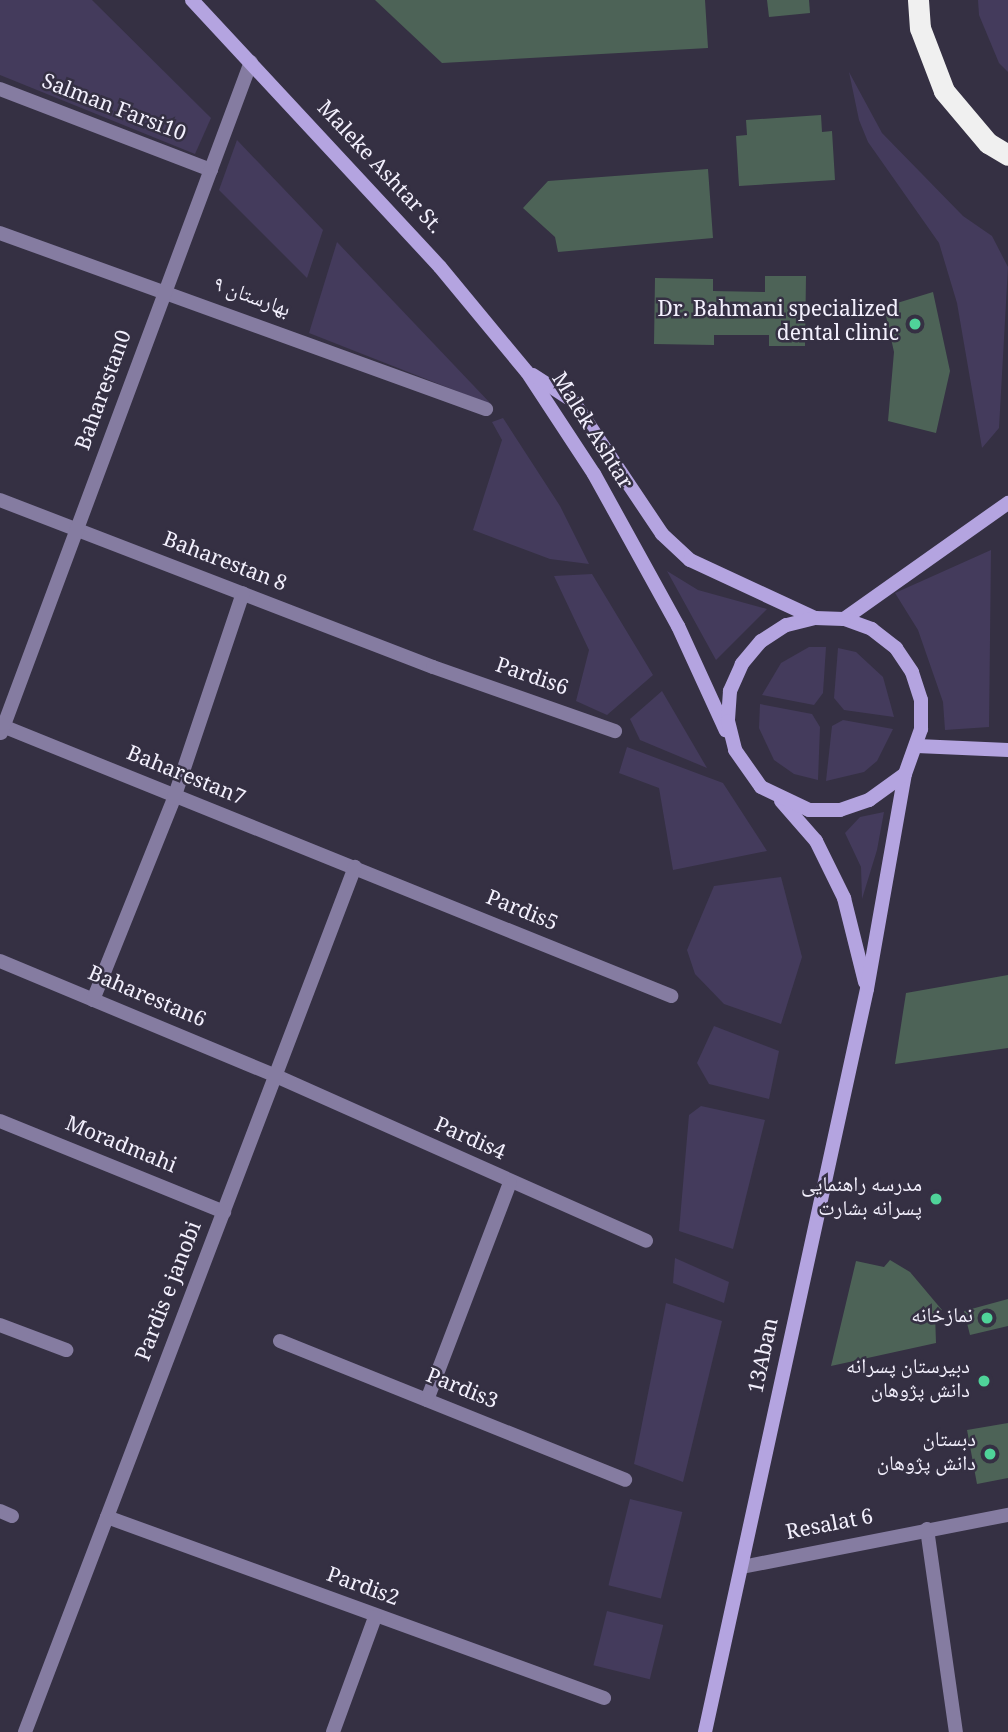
<!DOCTYPE html>
<html>
<head>
<meta charset="utf-8">
<style>
	body { margin:0 }
	#map { position:relative; width:1008px; height:1732px; overflow:hidden; background:#353043; font-family:Georgia,"Noto Naskh Arabic",serif }
	div>[style] { position:absolute }
	[style*='--x'] { left:calc(var(--x)*1px); top:calc(var(--y)*1px); width:calc(var(--w)*1px); rotate:calc(var(--a)*1deg) }
	.green>* { inset:0; background:#443b5c; transform-origin:0 0 }
	.building>* { inset:0; background:#4d6357 }
	.street>* { height:14px; margin:-7px; padding:0 7px; transform-origin:7px; border-radius:7px; background:#857ca1 }
	.secondary>* { height:14px; margin:-7px; padding:0 7px; transform-origin:7px; border-radius:7px; background:#b4a4e0 }
	.highway>* { height:21px; margin:-10.5px; padding:0 10.5px; transform-origin:10.5px; border-radius:10.5px; background:#f0f0f0 }
	.dots>* { width:19px; height:19px; translate:-50% -50%; box-sizing:border-box; border:4px solid #353043; border-radius:50% }
	span { translate:-50% -50%; white-space:nowrap; text-align:center; line-height:1.15; -webkit-text-stroke:5px #353043; paint-order:stroke }
	.street-label { font-size:21px; color:#f3f0fd }
	.poi-label { font-size:21px; color:#f3f0fd }
	.right { translate:-100% -50%; text-align:right }
</style>
</head>
<body>
<div id="map">
	<div class="green">
		<i style="clip-path:polygon(0 0,92px 0,211px 118px,195px 154px,0 75px)"></i>
		<i style="clip-path:polygon(978px 0,1008px 0,1008px 72px,999px 63px,979px 15px)"></i>
		<i style="clip-path:polygon(849px 72px,882px 133px,963px 216px,992px 236px,1008px 267px,999px 428px,982px 448px,957px 303px,939px 243px,868px 142px,859px 120px)"></i>
		<i style="clip-path:polygon(237px 140px,323px 230px,307px 278px,219px 190px)"></i>
		<i style="clip-path:polygon(337px 242px,492px 405px,309px 333px)"></i>
		<i style="clip-path:polygon(503px 418px,560px 506px,589px 564px,550px 559px,473px 530px,502px 440px,492px 422px)"></i>
		<i style="clip-path:polygon(991px 550px,989px 727px,945px 730px,943px 702px,918px 630px,895px 593px)"></i>
		<i style="clip-path:polygon(667px 571px,698px 590px,767px 609px,716px 660px)"></i>
		<i style="clip-path:polygon(592px 574px,653px 675px,607px 715px,576px 701px,589px 650px,554px 576px)"></i>
		<i style="clip-path:polygon(809px 647px,826px 647px,823px 693px,814px 705px,762px 695px,781px 663px)"></i>
		<i style="clip-path:polygon(838px 648px,856px 652px,883px 677px,894px 717px,844px 710px,834px 698px)"></i>
		<i style="clip-path:polygon(662px 691px,707px 768px,640px 740px,630px 719px)"></i>
		<i style="clip-path:polygon(760px 704px,812px 714px,820px 727px,818px 780px,794px 774px,774px 760px,759px 728px)"></i>
		<i style="clip-path:polygon(843px 720px,893px 729px,877px 761px,864px 772px,826px 781px,832px 726px)"></i>
		<i style="clip-path:polygon(627px 747px,723px 783px,767px 851px,673px 870px,659px 788px,619px 773px)"></i>
		<i style="clip-path:polygon(884px 812px,877px 850px,862px 899px,861px 867px,845px 833px,860px 817px)"></i>
		<i style="clip-path:polygon(781px 877px,802px 957px,781px 1024px,724px 1004px,695px 974px,687px 950px,714px 886px)"></i>
		<i style="clip-path:polygon(714px 1026px,779px 1051px,769px 1099px,709px 1084px,697px 1063px)"></i>
		<i style="clip-path:polygon(701px 1106px,765px 1120px,733px 1249px,679px 1231px,689px 1115px)"></i>
		<i style="clip-path:polygon(675px 1258px,729px 1282px,724px 1303px,673px 1283px)"></i>
		<i style="clip-path:polygon(666px 1303px,722px 1321px,683px 1482px,634px 1464px)"></i>
		<i style="left:630px;top:1499px;width:54px;height:89px;rotate:14deg"></i>
		<i style="left:607px;top:1611px;width:58px;height:56px;rotate:14deg"></i>
	</div>
	<div class="building">
		<i style="clip-path:polygon(375px 0,705px 0,708px 48px,442px 63px)"></i>
		<i style="clip-path:polygon(767px 0,809px 0,810px 13px,769px 17px)"></i>
		<i style="clip-path:polygon(821px 115px,822px 132px,832px 131px,835px 180px,739px 186px,736px 136px,747px 135px,746px 120px)"></i>
		<i style="clip-path:polygon(708px 169px,713px 238px,558px 252px,555px 237px,523px 208px,548px 181px)"></i>
		<i style="clip-path:polygon(765px 276px,806px 276px,805px 346px,769px 346px,769px 335px,714px 335px,714px 345px,654px 344px,655px 278px,713px 279px,713px 291px,765px 292px)"></i>
		<i style="clip-path:polygon(933px 292px,950px 371px,936px 433px,888px 421px,894px 352px,884px 307px)"></i>
		<i style="clip-path:polygon(1008px 975px,1008px 1048px,895px 1064px,906px 993px)"></i>
		<i style="clip-path:polygon(890px 1260px,910px 1272px,942px 1310px,935px 1314px,936px 1343px,831px 1366px,856px 1261px,884px 1267px)"></i>
		<i style="clip-path:polygon(1008px 1299px,1008px 1326px,970px 1335px,964px 1311px)"></i>
		<i style="clip-path:polygon(1008px 1423px,1008px 1478px,977px 1484px,967px 1430px)"></i>
	</div>
	<div class="street">
		<i style="--x:0;--y:89;--w:226;--a:21"></i>
		<i style="--x:0;--y:233;--w:517;--a:19.91"></i>
		<i style="--x:0;--y:500;--w:464;--a:21.1"></i>
		<i style="--x:433;--y:667;--w:193;--a:19.4"></i>
		<i style="--x:0;--y:725;--w:724;--a:21.99"></i>
		<i style="--x:1;--y:733;--w:716;--a:-69.57"></i>
		<i style="--x:0;--y:961;--w:299;--a:22.6"></i>
		<i style="--x:276;--y:1076;--w:405;--a:24"></i>
		<i style="--x:93;--y:1000;--w:218;--a:-68.1"></i>
		<i style="--x:174;--y:798;--w:216;--a:-71.4"></i>
		<i style="--x:0;--y:1121;--w:242;--a:22.1"></i>
		<i style="--x:0;--y:1325;--w:71;--a:20.7"></i>
		<i style="--x:280;--y:1341;--w:372;--a:21.9"></i>
		<i style="--x:427;--y:1400;--w:232;--a:-69.1"></i>
		<i style="--x:0;--y:1511;--w:13;--a:23"></i>
		<i style="--x:107;--y:1517;--w:529;--a:20.01"></i>
		<i style="--x:927;--y:1529;--w:205;--a:81.9"></i>
		<i style="--x:742;--y:1567;--w:271;--a:-11.1"></i>
		<i style="--x:25;--y:1732;--w:926;--a:-69.12"></i>
		<i style="--x:333;--y:1732;--w:122;--a:-69.9"></i>
	</div>
	<div class="secondary">
		<i style="--x:192;--y:0;--w:364;--a:47.1"></i>
		<i style="--x:440;--y:267;--w:136;--a:50.4"></i>
		<i style="--x:527;--y:372;--w:122;--a:56.7"></i>
		<i style="--x:594;--y:474;--w:174;--a:61.1"></i>
		<i style="--x:678;--y:626;--w:115;--a:65.4"></i>
		<i style="--x:533;--y:375;--w:48;--a:33"></i>
		<i style="--x:573;--y:401;--w:160;--a:56.2"></i>
		<i style="--x:662;--y:534;--w:38;--a:43"></i>
		<i style="--x:690;--y:560;--w:138;--a:24.9"></i>
		<i style="--x:844;--y:619;--w:201;--a:-35.3"></i>
		<i style="--x:917;--y:746;--w:91;--a:2.5"></i>
		<i style="--x:781;--y:801;--w:53;--a:48.8"></i>
		<i style="--x:816;--y:841;--w:64;--a:63.8"></i>
		<i style="--x:844;--y:898;--w:87;--a:76"></i>
		<i style="--x:705;--y:1732;--w:760;--a:-77.7"></i>
		<i style="--x:867;--y:989;--w:218;--a:-80"></i>
		<i style="--x:905;--y:774;--w:48;--a:-70.4"></i>
		<i style="--x:921;--y:729;--w:29;--a:-90"></i>
		<i style="--x:921;--y:700;--w:29;--a:-108"></i>
		<i style="--x:912;--y:672;--w:29;--a:-124"></i>
		<i style="--x:896;--y:648;--w:31;--a:-142"></i>
		<i style="--x:872;--y:629;--w:30;--a:-160"></i>
		<i style="--x:844;--y:619;--w:29;--a:-178"></i>
		<i style="--x:815;--y:618;--w:30;--a:166"></i>
		<i style="--x:786;--y:625;--w:30;--a:147"></i>
		<i style="--x:761;--y:641;--w:30;--a:130"></i>
		<i style="--x:742;--y:664;--w:30;--a:114"></i>
		<i style="--x:730;--y:691;--w:30;--a:94"></i>
		<i style="--x:728;--y:721;--w:30;--a:76"></i>
		<i style="--x:735;--y:750;--w:45;--a:54.9"></i>
		<i style="--x:761;--y:787;--w:53;--a:25.6"></i>
		<i style="--x:809;--y:810;--w:31;--a:0"></i>
		<i style="--x:840;--y:810;--w:31;--a:-19"></i>
		<i style="--x:869;--y:800;--w:44;--a:-35.8"></i>
	</div>
	<div class="highway">
		<i style="--x:918;--y:0;--w:28;--a:86"></i>
		<i style="--x:920;--y:28;--w:67;--a:69.1"></i>
		<i style="--x:944;--y:91;--w:68;--a:49.8"></i>
		<i style="--x:988;--y:143;--w:23;--a:31"></i>
	</div>
	<div class="dots">
		<i style="left:915px;top:324px;background:#4fd399"></i>
		<i style="left:936px;top:1199px;background:#4fd399"></i>
		<i style="left:987px;top:1318px;background:#4fd399"></i>
		<i style="left:984px;top:1381px;background:#4fd399"></i>
		<i style="left:990px;top:1454px;background:#4fd399"></i>
	</div>
	<div class="street-label">
		<span style="left:113px;top:110px;rotate:21deg">Salman Farsi10</span>
		<span style="left:378px;top:169px;rotate:47deg">Maleke Ashtar St.</span>
		<span style="left:251px;top:299px;rotate:20deg">بهارستان ۹</span>
		<span style="left:106px;top:391px;rotate:-70deg">Baharestan0</span>
		<span style="left:590px;top:432px;rotate:58deg">Malek Ashtar</span>
		<span style="left:224px;top:564px;rotate:21deg">Baharestan 8</span>
		<span style="left:531px;top:679px;rotate:19deg">Pardis6</span>
		<span style="left:185px;top:778px;rotate:22deg">Baharestan7</span>
		<span style="left:521px;top:913px;rotate:22deg">Pardis5</span>
		<span style="left:146px;top:999px;rotate:23deg">Baharestan6</span>
		<span style="left:469px;top:1141px;rotate:24deg">Pardis4</span>
		<span style="left:120px;top:1147px;rotate:22deg">Moradmahi</span>
		<span style="left:171px;top:1292px;rotate:-69deg">Pardis e janobi</span>
		<span style="left:766px;top:1356px;rotate:-78deg">13Aban</span>
		<span style="left:461px;top:1391px;rotate:22deg">Pardis3</span>
		<span style="left:830px;top:1527px;rotate:-11deg">Resalat 6</span>
		<span style="left:362px;top:1589px;rotate:20deg">Pardis2</span>
	</div>
	<div class="poi-label">
		<span class="right" style="left:899px;top:324px">Dr. Bahmani specialized<br>dental clinic</span>
		<span class="right" style="left:922px;top:1199px">مدرسه راهنمایی<br>پسرانه بشارت</span>
		<span class="right" style="left:973px;top:1318px">نمازخانه</span>
		<span class="right" style="left:970px;top:1381px">دبیرستان پسرانه<br>دانش پژوهان</span>
		<span class="right" style="left:976px;top:1454px">دبستان<br>دانش پژوهان</span>
	</div>
</div>
</body>
</html>
